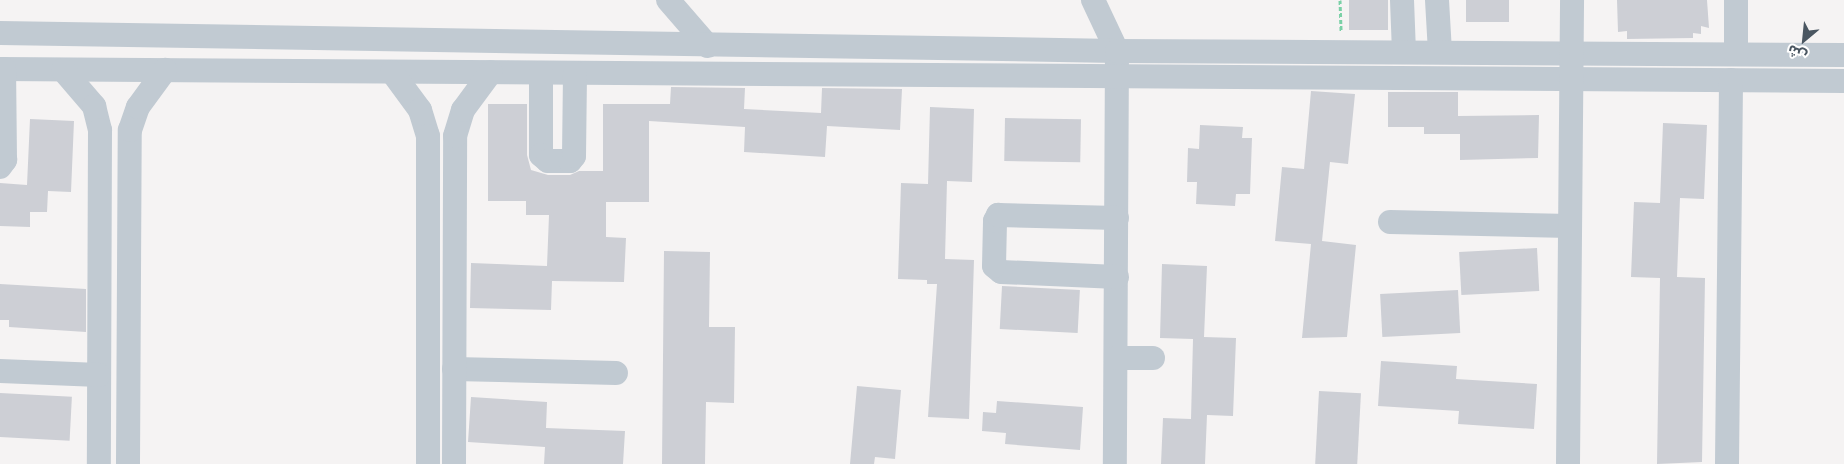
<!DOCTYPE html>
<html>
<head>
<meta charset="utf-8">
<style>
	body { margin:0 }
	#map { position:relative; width:1844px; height:464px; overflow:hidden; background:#f5f3f3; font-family:"Roboto Condensed","Noto Sans Arabic",sans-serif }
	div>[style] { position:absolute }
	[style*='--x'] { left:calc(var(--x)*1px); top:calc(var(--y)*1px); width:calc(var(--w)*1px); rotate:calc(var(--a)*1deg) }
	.building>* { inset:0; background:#cdcfd5; transform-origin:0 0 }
	.path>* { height:3px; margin-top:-1.5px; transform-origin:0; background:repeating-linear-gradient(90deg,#7ad0a6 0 4px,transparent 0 6.5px) }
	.minor>* { height:24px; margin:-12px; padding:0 12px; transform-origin:12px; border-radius:12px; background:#c1cad2 }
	span { translate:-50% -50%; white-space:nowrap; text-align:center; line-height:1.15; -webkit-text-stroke:4.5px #fff; paint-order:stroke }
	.north { position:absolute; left:1779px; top:15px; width:50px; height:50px; -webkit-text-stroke:4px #fff; paint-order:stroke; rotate:208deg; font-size:14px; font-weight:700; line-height:20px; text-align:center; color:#4a5661 }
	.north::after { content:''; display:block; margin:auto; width:18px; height:22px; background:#4a5661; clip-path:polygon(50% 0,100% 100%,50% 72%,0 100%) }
</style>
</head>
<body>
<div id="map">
	<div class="building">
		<i style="left:1349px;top:0;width:39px;height:30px"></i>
		<i style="left:1466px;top:0;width:43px;height:22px"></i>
		<i style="clip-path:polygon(1617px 0,1707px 0,1709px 28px,1701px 26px,1701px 34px,1693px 33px,1693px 38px,1627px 39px,1627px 31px,1618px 32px)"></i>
		<i style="clip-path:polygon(671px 87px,745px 88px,744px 109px,821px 113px,822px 88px,902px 89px,900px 130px,827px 126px,825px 157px,744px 152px,745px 127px,649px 121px,649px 202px,606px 202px,606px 237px,626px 238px,624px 282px,552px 281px,551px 310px,470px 308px,471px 263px,547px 266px,549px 215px,526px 215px,526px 201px,488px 201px,488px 104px,527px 104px,527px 155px,531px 170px,548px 175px,570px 175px,579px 171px,603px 171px,603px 104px,670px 104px)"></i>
		<i style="clip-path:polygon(1311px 91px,1355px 94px,1348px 164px,1330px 162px,1322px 241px,1356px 245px,1347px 337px,1302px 338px,1311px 244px,1275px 241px,1282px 167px,1304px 169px)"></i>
		<i style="clip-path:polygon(1388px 92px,1458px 92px,1458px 116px,1539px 115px,1538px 158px,1460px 160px,1460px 134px,1424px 134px,1424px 127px,1388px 127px)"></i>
		<i style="clip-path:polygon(930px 107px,974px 109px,972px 182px,947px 181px,945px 259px,974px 260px,969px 419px,928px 417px,937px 284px,927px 284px,927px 280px,898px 279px,901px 183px,928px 184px)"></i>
		<i style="left:1005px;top:118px;width:76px;height:43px;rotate:1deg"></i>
		<i style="clip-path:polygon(30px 119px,74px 121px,71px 192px,48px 191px,47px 212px,30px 212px,30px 227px,0 226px,0 183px,27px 185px)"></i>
		<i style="clip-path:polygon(1663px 123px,1707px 125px,1704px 199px,1680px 198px,1677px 277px,1705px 278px,1702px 462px,1657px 464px,1660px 278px,1631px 277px,1634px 202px,1660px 203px)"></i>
		<i style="clip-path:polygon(1200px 125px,1243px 127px,1242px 138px,1252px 138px,1250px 194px,1236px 194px,1235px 206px,1196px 204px,1197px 182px,1187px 182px,1188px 148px,1199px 149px)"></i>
		<i style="left:1537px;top:248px;width:43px;height:78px;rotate:87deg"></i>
		<i style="clip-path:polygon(664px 251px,710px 252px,709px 327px,735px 327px,734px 403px,706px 402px,705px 464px,662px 464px)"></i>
		<i style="clip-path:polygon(1162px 264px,1207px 266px,1204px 337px,1236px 338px,1233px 416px,1207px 415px,1205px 464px,1161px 464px,1163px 418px,1191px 419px,1193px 339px,1160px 338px)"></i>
		<i style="clip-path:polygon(0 284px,86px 289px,86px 332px,9px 327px,9px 320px,0 320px)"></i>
		<i style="left:1002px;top:286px;width:78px;height:43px;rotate:3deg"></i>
		<i style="left:1458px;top:290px;width:43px;height:78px;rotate:87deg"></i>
		<i style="clip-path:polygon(1381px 361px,1457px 366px,1456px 379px,1537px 384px,1534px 429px,1458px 424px,1459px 411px,1378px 406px)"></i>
		<i style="clip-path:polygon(857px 386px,901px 390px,895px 459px,875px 457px,874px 464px,850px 464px)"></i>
		<i style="left:1319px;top:391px;width:42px;height:73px;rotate:3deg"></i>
		<i style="left:0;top:393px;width:72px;height:44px;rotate:3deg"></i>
		<i style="clip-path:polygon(471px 397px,547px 402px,546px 428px,625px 431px,623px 464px,544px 464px,545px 447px,468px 442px)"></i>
		<i style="clip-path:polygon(997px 401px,1083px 407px,1080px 450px,1005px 444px,1006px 433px,982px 431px,983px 412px,996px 413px)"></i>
	</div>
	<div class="path">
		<i style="--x:1340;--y:0;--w:32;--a:88"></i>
	</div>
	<div class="minor">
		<i style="--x:668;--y:0;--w:61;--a:49"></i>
		<i style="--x:1093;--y:0;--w:56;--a:64.8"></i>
		<i style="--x:1117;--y:51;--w:413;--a:90.3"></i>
		<i style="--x:1402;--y:0;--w:52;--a:87.8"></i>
		<i style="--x:1437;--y:0;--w:52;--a:86.7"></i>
		<i style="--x:0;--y:33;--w:1117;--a:0.92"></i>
		<i style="--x:1117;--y:51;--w:727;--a:0.32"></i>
		<i style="--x:1736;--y:54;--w:54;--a:-90"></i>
		<i style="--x:0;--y:69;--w:1844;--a:0.37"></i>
		<i style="--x:63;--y:70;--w:48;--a:49.3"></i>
		<i style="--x:94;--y:106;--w:25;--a:76"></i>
		<i style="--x:100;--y:130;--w:334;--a:90.2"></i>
		<i style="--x:392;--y:72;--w:47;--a:53.6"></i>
		<i style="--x:420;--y:110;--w:27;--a:73"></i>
		<i style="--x:428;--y:136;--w:328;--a:90"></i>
		<i style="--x:541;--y:73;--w:82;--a:90"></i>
		<i style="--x:541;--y:155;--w:9;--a:41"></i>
		<i style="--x:548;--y:161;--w:22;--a:0"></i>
		<i style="--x:570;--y:161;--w:6;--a:-51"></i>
		<i style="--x:574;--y:156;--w:83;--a:-89.3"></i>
		<i style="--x:0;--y:167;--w:9;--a:-54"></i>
		<i style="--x:5;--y:160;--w:91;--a:-90.6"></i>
		<i style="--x:1390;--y:222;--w:180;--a:1.3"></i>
		<i style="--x:1117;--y:277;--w:116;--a:-177.5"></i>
		<i style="--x:1001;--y:272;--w:9;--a:-139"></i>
		<i style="--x:994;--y:266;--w:45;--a:-88.7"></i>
		<i style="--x:995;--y:221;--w:7;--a:-63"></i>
		<i style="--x:998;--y:215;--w:119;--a:1.4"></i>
		<i style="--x:1116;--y:358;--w:37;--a:0"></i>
		<i style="--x:454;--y:369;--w:162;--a:1.4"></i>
		<i style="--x:0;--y:371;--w:99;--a:2.3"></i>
		<i style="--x:128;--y:464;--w:334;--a:-89.7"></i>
		<i style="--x:130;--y:130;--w:24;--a:-71"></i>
		<i style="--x:138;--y:107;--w:46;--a:-53.9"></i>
		<i style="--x:454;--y:464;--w:328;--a:-89.8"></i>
		<i style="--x:455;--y:136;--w:27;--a:-73"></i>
		<i style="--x:463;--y:110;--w:47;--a:-53.6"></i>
		<i style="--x:1568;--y:464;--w:464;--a:-89.5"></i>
		<i style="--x:1727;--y:464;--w:384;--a:-89.4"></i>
	</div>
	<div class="north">ش</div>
</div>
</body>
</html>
